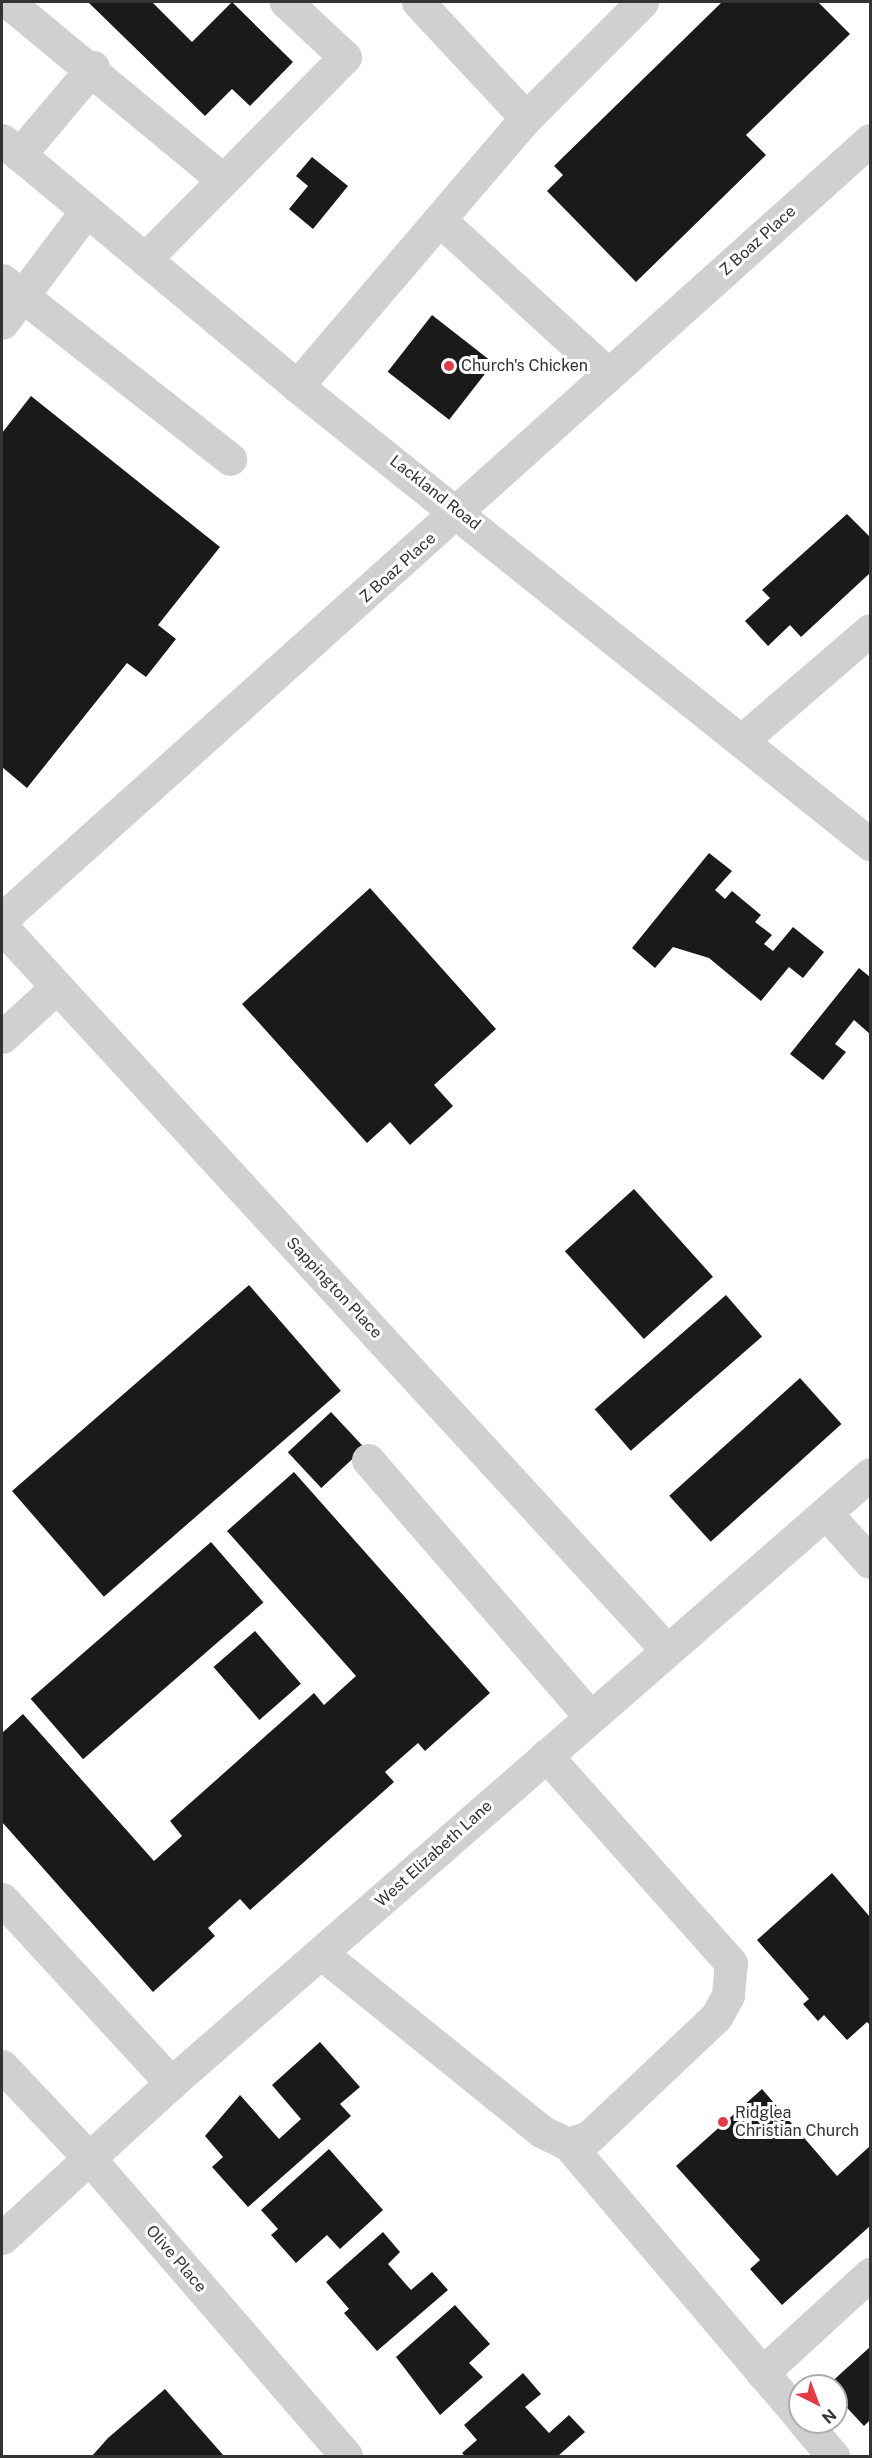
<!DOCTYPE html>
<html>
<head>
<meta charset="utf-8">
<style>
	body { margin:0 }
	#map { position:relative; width:872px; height:2458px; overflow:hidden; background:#fff; font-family:"Public Sans",sans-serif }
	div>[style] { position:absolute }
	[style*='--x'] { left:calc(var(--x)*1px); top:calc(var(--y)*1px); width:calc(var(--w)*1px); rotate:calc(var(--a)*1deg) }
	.building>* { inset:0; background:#1a1a1a; transform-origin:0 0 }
	.minor>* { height:33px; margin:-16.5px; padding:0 16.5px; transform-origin:16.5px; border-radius:16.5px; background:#d0d0d0 }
	.dots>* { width:16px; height:16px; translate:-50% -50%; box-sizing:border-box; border:3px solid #fff; border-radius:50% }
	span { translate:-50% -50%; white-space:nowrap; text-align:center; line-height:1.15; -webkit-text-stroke:6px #fff; paint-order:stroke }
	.street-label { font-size:16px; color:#333 }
	.poi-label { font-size:16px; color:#333 }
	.left { translate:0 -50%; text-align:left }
	.frame { position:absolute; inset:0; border:3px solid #333; pointer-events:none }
	.north { position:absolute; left:788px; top:2374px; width:60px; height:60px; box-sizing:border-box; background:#fff; border:2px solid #adadad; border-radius:50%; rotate:138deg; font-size:16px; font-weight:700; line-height:24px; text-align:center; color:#333 }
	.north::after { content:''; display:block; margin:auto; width:21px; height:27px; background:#e63946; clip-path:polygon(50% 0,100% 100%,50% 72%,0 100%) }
</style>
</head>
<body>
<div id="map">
	<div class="building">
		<i style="clip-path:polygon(88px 2px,152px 2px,192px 42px,232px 2px,293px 62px,250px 106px,232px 89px,205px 116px)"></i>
		<i style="clip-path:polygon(722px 2px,818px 2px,850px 34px,746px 135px,766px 155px,636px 282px,547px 191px,563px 175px,554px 166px)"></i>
		<i style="clip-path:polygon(312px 157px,348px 186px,313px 229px,289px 209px,308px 186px,296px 176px)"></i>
		<i style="left:432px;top:315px;width:78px;height:72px;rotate:38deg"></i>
		<i style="clip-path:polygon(31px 396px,220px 547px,158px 625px,176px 639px,146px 677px,127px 663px,27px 788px,2px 767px,2px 433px)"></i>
		<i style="clip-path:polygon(847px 514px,870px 537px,870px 573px,801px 637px,790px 625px,768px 646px,745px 621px,770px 598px,762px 590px)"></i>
		<i style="clip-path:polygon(709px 853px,732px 871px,715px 890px,725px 899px,732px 891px,761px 915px,755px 922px,772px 935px,764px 944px,773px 951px,793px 927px,824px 952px,803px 978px,789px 967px,761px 1001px,709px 958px,673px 947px,655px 968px,632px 948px)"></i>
		<i style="clip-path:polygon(370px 888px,496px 1029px,434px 1085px,453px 1106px,410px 1145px,390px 1122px,367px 1143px,242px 1004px)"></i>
		<i style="clip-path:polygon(859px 968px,870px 977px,870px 1034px,854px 1020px,835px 1044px,846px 1052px,823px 1080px,790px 1054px)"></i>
		<i style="left:634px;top:1189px;width:118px;height:93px;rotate:48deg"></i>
		<i style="left:249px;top:1285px;width:140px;height:314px;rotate:49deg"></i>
		<i style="left:726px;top:1295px;width:55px;height:174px;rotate:49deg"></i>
		<i style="left:800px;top:1378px;width:62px;height:176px;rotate:48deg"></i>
		<i style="left:331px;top:1412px;width:49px;height:59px;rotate:47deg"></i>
		<i style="clip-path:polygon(294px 1472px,490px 1693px,425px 1751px,418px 1743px,385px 1772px,394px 1782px,250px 1910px,240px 1899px,208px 1928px,215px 1936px,153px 1992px,2px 1822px,2px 1733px,23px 1714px,154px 1861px,182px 1836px,170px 1821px,314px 1693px,324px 1705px,356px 1676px,227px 1531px)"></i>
		<i style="left:211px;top:1542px;width:80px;height:239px;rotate:49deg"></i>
		<i style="left:255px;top:1631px;width:70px;height:55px;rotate:49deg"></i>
		<i style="clip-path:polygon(832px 1873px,870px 1917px,870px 2025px,867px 2022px,847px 2040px,824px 2015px,818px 2021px,803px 2004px,809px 1999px,757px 1940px)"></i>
		<i style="clip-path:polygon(320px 2042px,360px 2087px,340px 2104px,351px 2116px,248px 2207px,212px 2167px,223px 2157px,205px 2136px,240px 2095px,279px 2139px,301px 2119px,272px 2085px)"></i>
		<i style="clip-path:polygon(762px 2089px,837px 2176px,870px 2146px,870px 2226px,782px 2305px,750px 2269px,760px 2260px,676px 2166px)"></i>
		<i style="clip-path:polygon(329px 2149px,383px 2210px,340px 2249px,327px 2235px,296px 2263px,271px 2235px,278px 2229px,261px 2210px)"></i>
		<i style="clip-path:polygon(383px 2232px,400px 2252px,388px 2264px,411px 2290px,432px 2272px,448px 2290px,377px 2351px,344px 2313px,349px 2309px,326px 2282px)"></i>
		<i style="clip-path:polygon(455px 2305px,490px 2344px,469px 2363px,483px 2377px,440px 2415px,396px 2357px)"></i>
		<i style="clip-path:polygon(870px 2347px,870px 2420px,864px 2426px,836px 2396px,836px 2386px,827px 2386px)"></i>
		<i style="clip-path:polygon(523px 2373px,541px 2394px,525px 2407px,549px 2433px,569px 2415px,585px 2432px,558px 2456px,465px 2456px,462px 2453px,477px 2440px,464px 2425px)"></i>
		<i style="clip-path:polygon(165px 2389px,224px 2456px,92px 2456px,108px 2438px)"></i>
	</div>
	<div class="minor">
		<i style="--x:8;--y:2;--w:279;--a:39.6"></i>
		<i style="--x:418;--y:2;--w:158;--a:47"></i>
		<i style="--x:526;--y:118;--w:164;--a:-45"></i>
		<i style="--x:2;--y:140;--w:384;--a:39.8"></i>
		<i style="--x:297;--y:386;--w:734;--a:38.64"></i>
		<i style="--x:19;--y:155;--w:115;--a:-49.9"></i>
		<i style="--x:442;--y:222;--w:226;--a:42.5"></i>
		<i style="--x:145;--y:259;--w:284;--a:-45.3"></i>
		<i style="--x:345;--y:57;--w:81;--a:-137"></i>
		<i style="--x:2;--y:280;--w:290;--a:38.1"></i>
		<i style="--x:2;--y:323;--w:140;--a:-53.1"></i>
		<i style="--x:297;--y:386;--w:353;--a:-49.5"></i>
		<i style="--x:741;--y:741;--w:170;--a:-40.7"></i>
		<i style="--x:2;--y:919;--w:1166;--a:-41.91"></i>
		<i style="--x:2;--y:927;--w:981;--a:47.4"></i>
		<i style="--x:2;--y:1037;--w:74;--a:-42.3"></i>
		<i style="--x:368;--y:1460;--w:339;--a:49.1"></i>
		<i style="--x:826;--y:1513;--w:66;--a:48.1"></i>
		<i style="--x:2;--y:1899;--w:250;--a:47.4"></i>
		<i style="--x:322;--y:1954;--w:282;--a:38.9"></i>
		<i style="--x:541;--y:2131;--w:30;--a:26"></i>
		<i style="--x:568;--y:2144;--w:22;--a:-18"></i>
		<i style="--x:589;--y:2137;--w:175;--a:-43.4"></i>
		<i style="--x:716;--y:2017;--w:25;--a:-61"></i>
		<i style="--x:728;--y:1995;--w:32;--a:-85"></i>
		<i style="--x:731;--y:1963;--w:278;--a:-131.7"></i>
		<i style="--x:2;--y:2066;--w:128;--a:46.6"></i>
		<i style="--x:90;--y:2159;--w:392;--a:49.2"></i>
		<i style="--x:568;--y:2144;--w:358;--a:49.6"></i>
		<i style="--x:2;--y:2238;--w:229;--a:-42.5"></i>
		<i style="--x:171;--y:2083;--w:927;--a:-41.06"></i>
		<i style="--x:762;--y:2373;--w:147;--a:-42.5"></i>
		<i style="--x:804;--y:2422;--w:45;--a:49.5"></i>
	</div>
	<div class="dots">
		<i style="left:449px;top:366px;background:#e63946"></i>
		<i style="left:723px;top:2122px;background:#e63946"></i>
	</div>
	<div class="street-label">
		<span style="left:758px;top:241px;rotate:-42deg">Z Boaz Place</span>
		<span style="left:435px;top:493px;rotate:38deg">Lackland Road</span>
		<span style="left:398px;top:568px;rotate:-42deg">Z Boaz Place</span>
		<span style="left:334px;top:1288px;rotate:47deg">Sappington Place</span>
		<span style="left:434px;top:1854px;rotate:-42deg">West Elizabeth Lane</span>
		<span style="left:176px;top:2259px;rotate:49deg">Olive Place</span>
	</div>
	<div class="poi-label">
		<span class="left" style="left:461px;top:366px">Church's Chicken</span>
		<span class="left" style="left:735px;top:2122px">Ridglea<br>Christian Church</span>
	</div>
	<div class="frame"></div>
	<div class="north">N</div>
</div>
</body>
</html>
